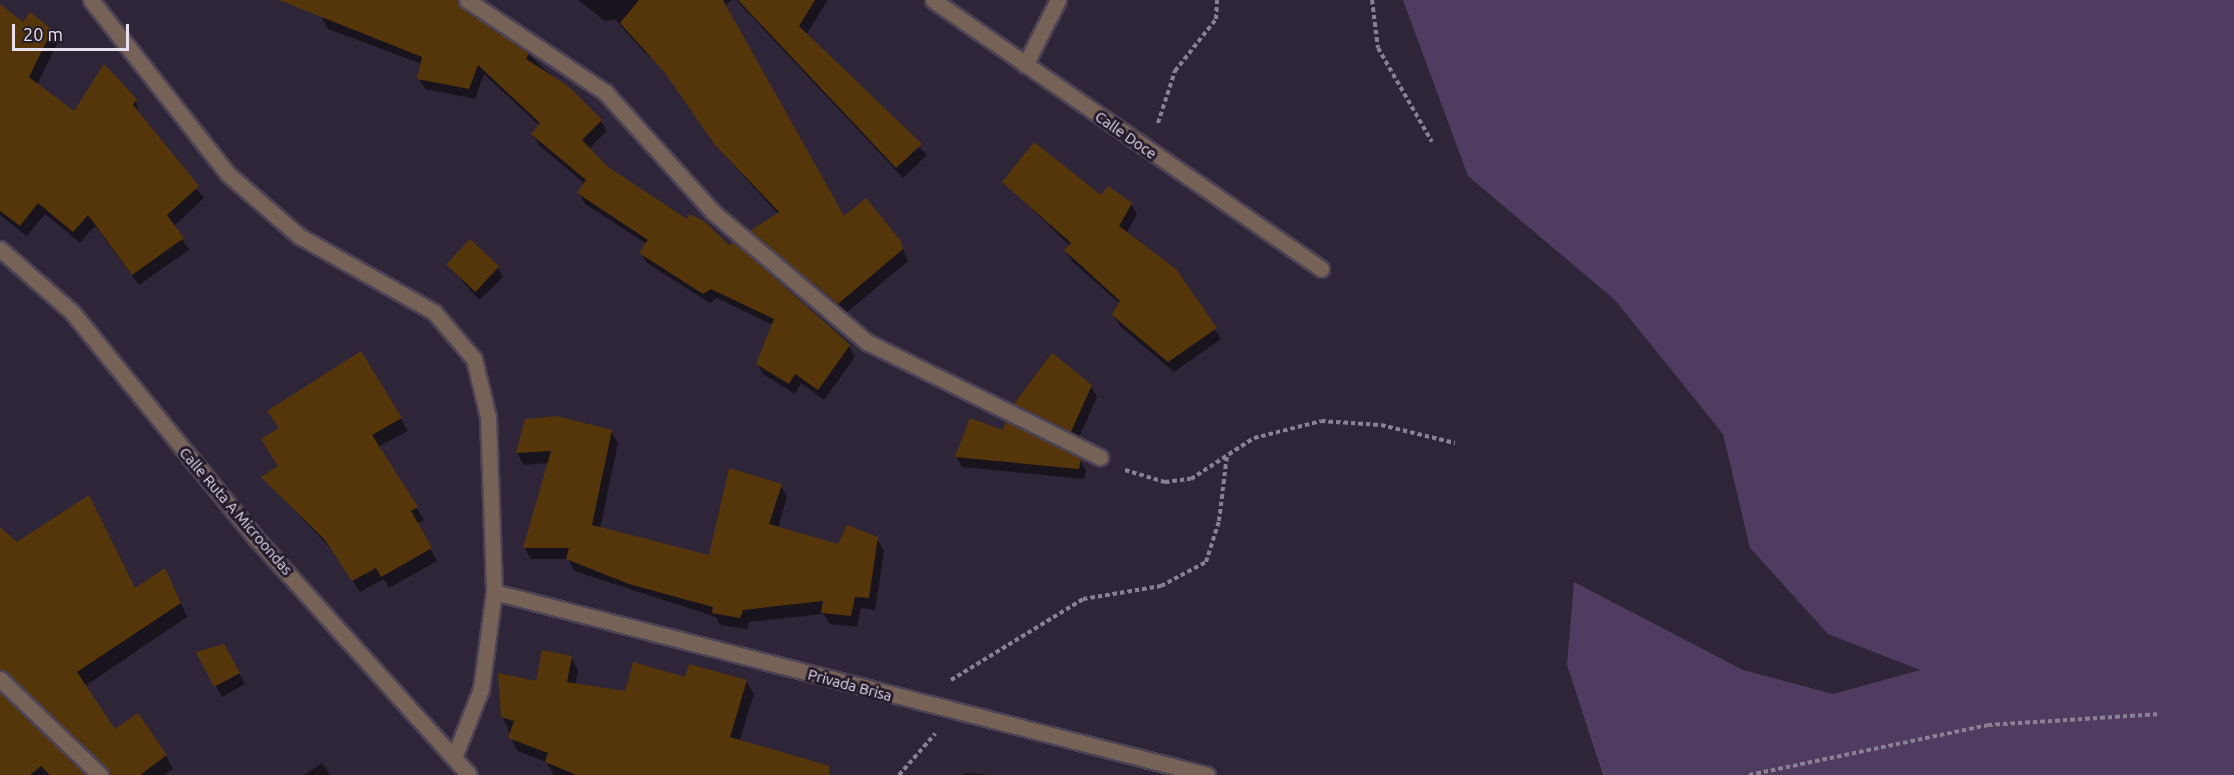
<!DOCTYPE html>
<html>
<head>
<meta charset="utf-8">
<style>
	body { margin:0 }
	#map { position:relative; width:2234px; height:775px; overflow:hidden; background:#2f2538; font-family:Ubuntu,sans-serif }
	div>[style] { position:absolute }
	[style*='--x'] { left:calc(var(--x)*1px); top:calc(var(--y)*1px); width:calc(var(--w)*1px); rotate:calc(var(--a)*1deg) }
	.green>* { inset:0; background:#503c60 }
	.shadow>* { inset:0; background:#0007 }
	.building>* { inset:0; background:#55350a; transform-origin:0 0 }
	.path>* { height:4px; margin-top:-2px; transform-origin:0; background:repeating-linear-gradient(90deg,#8a8292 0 4.5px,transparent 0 7.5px) }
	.roads { filter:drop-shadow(2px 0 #4c4355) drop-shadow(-2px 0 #4c4355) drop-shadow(0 2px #4c4355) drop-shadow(0 -2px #4c4355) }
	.minor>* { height:15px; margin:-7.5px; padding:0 7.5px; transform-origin:7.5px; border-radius:7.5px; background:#776257 }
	span { translate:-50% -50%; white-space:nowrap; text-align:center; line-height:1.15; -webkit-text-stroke:6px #251c2e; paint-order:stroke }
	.street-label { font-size:15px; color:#e7e1ed }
	.scale { position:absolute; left:12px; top:24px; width:117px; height:27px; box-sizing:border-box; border:3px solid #e7e1ed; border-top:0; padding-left:8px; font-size:18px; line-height:21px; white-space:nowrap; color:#e7e1ed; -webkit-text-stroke:4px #251c2e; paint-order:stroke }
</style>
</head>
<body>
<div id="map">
	<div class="green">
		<i style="clip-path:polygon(1403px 0,2234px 0,2234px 775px,1603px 775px,1567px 665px,1574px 582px,1743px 670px,1833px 694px,1920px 670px,1828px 634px,1750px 548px,1723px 434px,1615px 300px,1468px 176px)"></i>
	</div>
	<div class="shadow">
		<i style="clip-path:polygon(304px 0,445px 0,528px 54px,601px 121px,607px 131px,589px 149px,607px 168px,849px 346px,855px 357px,824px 400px,801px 383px,795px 394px,763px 374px,757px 363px,773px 325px,717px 298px,710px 303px,647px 263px,641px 253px,647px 244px,585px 204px,579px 193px,585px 184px,539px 145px,533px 134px,540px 126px,484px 74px,475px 99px,425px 89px,419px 79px,422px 64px,328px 29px,322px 19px,330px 5px)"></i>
		<i style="clip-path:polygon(578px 0,732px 0,724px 6px,844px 218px,900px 242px,908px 261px,845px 314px,758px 242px,752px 231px,778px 214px,710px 139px,726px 116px,644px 52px,615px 19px,605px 21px)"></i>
		<i style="clip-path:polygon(736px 0,828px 0,806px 35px,927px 155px,903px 178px)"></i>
		<i style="clip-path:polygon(0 14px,51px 31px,58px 42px,37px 85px,75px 113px,136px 100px,139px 116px,204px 198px,174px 226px,189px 250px,139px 285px,95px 226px,80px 243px,45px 214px,27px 236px,0 215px)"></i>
		<i style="clip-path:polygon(1004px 182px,1131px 204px,1137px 214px,1126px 234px,1175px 270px,1221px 339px,1174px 372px,1120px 326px,1113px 315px,1120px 304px,1072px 261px,1066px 251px,1070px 246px)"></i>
		<i style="clip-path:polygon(449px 266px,497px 267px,503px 277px,479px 300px)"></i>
		<i style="clip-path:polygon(360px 353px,408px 431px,378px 447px,424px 520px,417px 524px,437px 561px,389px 588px,384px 579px,360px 592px,334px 552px,263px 477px,280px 467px,280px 429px)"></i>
		<i style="clip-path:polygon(1091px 386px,1097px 397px,1077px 442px,1022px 414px,1016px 404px)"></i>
		<i style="clip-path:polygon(526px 421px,611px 431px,618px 443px,600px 529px,710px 556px,781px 485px,787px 497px,778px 528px,839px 546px,877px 539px,884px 551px,875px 610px,861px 608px,857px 627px,830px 624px,823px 614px,749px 622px,747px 629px,720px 625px,716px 617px,574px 571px,568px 559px,531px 559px,524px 547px,549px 463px,524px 465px,517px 453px)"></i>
		<i style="clip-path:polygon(956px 457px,1080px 460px,1086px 471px,1084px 479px,962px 467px)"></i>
		<i style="clip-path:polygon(89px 497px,135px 590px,172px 583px,187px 617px,85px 686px,115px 731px,166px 756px,173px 769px,165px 775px,109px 775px,16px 685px,0 686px,0 536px,17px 544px)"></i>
		<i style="clip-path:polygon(224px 646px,245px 684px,222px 697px,198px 653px)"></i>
		<i style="clip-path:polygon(571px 657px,578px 670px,575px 685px,626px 692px,686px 679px,746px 681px,754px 694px,739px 742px,787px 775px,583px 775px,554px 764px,575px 775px,554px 775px,546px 762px,517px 751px,503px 717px)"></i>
		<i style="clip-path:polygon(0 695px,84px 775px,0 775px)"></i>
		<i style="clip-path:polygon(322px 763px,330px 775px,304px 775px)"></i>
		<i style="clip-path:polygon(964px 773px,992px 775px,964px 775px)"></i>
	</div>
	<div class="building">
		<i style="clip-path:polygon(279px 0,457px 0,529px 53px,526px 59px,568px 86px,602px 120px,582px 140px,608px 167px,687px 219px,690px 214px,705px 222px,729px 245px,734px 242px,850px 345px,818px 390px,795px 374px,789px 384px,756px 364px,774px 319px,711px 289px,703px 294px,639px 253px,648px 240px,577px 193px,586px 180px,531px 134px,540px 123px,478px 65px,469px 89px,417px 79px,422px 57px)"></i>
		<i style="clip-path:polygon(639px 0,723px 0,844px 216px,866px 198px,901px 241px,903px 249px,838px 304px,750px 231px,779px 212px,715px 145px,665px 73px,620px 23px)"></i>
		<i style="clip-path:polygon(738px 0,815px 0,799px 26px,922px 144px,896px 168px)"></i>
		<i style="clip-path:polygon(0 4px,23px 22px,30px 12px,52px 30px,29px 77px,74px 111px,104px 64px,137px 99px,133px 105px,199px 186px,167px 215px,184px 238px,132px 275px,88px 215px,73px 232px,38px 203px,20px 226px,0 211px)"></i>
		<i style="clip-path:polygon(1034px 142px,1101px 195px,1108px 186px,1132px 203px,1119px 226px,1176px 269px,1217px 328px,1168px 362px,1112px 315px,1120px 301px,1064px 250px,1071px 243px,1002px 182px)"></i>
		<i style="left:470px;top:239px;width:40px;height:35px;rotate:43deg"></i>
		<i style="clip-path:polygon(361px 351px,402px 418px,372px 435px,418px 507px,411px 511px,432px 548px,381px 577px,376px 568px,352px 581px,325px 540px,261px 477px,278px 466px,261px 439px,279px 428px,267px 411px)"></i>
		<i style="clip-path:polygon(1052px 353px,1092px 385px,1071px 432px,1014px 404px)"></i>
		<i style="clip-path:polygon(557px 416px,612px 430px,592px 525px,709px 555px,729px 468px,782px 484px,769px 524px,838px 544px,847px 525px,878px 537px,869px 598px,855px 597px,851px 616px,821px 613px,823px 601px,743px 610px,740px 618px,712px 613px,713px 607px,629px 584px,566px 559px,569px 548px,523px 548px,551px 451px,516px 453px,525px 419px)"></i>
		<i style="clip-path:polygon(970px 418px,1003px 430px,1006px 421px,1081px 459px,1079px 469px,955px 457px)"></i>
		<i style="clip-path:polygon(89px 495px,135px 588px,165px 568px,181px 603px,77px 672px,115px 729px,138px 713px,167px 755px,140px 775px,110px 775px,0 670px,0 527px,17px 542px)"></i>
		<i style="clip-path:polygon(224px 644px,240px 673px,214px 687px,196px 652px)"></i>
		<i style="clip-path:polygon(542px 650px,572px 656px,567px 682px,625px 691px,633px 662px,685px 677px,689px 664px,747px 680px,730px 737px,830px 766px,829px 775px,577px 775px,545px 762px,548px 753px,508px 738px,514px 721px,501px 717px,498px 673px,536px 681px)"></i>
		<i style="clip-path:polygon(0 693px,86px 775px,50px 775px,41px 766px,30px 775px,0 775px)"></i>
	</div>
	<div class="path">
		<i style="--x:1372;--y:0;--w:48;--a:82.9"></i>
		<i style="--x:1378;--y:48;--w:108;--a:60.1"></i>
		<i style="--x:1158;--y:123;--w:55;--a:-71.9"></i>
		<i style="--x:1175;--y:71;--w:66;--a:-51.7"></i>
		<i style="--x:1216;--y:19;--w:19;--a:-87"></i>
		<i style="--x:1125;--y:470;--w:42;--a:16.7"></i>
		<i style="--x:1165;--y:482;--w:26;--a:-7"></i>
		<i style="--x:1191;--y:479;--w:75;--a:-33.1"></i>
		<i style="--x:1254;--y:438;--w:69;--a:-14.2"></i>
		<i style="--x:1321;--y:421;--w:60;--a:3.8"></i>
		<i style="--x:1381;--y:425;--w:76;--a:13.7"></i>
		<i style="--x:951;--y:680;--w:155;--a:-31.5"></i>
		<i style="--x:1083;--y:599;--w:79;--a:-9.5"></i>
		<i style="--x:1161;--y:586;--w:51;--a:-28.1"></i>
		<i style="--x:1206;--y:562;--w:43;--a:-72.4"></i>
		<i style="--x:1219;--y:521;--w:66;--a:-83.1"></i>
		<i style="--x:899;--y:775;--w:55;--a:-48.7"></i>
		<i style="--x:1749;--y:775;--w:244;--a:-11.8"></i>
		<i style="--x:1988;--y:725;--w:172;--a:-3.7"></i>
	</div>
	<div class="roads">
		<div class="minor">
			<i style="--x:91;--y:0;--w:221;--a:51.8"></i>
			<i style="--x:228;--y:174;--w:94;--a:41.1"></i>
			<i style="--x:299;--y:236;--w:155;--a:29.4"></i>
			<i style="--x:434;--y:312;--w:62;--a:49.6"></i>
			<i style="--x:474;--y:359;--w:60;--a:76.4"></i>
			<i style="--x:488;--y:417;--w:175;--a:88"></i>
			<i style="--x:494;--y:592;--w:98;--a:97.6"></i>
			<i style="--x:481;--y:689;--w:71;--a:111.5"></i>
			<i style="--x:467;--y:0;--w:166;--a:33.7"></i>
			<i style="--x:605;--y:92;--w:161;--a:48"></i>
			<i style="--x:713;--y:212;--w:202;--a:40.2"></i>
			<i style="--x:867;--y:342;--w:260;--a:26.3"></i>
			<i style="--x:933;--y:0;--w:472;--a:34.7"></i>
			<i style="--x:1025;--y:65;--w:73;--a:-63.1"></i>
			<i style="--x:0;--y:249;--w:96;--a:41.2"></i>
			<i style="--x:72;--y:312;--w:289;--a:50.9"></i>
			<i style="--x:254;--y:536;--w:321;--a:48"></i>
			<i style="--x:494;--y:592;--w:736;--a:14.39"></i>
			<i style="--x:0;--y:679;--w:139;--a:43.8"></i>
		</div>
	</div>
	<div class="street-label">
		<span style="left:1126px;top:135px;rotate:35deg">Calle Doce</span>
		<span style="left:236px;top:511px;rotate:49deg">Calle Ruta A Microondas</span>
		<span style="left:850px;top:685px;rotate:15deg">Privada Brisa</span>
	</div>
	<div class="scale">20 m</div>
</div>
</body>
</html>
